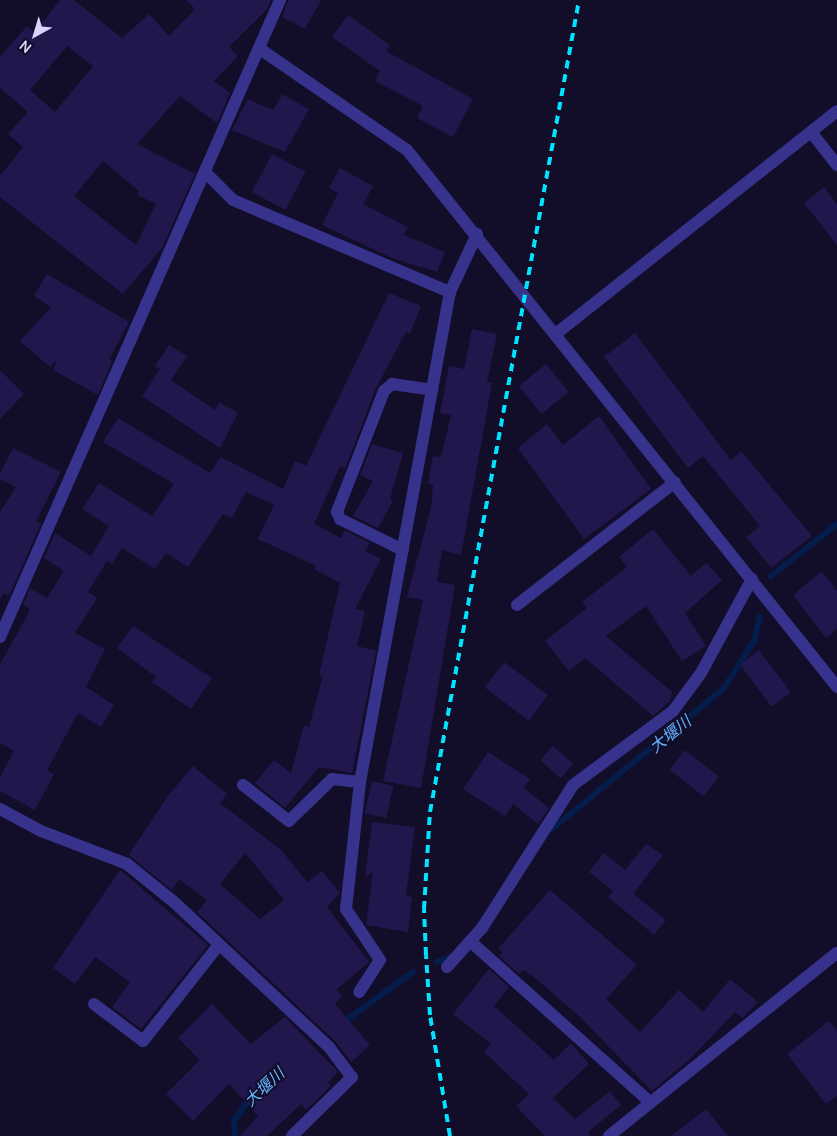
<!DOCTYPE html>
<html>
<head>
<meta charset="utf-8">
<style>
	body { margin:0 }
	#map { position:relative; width:837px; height:1136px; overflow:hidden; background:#120d29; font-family:Manrope,"Noto Sans JP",sans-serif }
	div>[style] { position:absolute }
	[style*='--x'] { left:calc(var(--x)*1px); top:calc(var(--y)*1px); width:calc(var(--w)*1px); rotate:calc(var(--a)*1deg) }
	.stream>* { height:6px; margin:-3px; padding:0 3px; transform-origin:3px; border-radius:3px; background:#041d4b }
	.building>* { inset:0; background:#22174c; transform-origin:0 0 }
	.minor>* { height:12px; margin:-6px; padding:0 6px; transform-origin:6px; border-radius:6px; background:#37338d }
	.rail>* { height:4px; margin-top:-2px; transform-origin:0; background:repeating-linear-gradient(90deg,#01e3ff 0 8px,transparent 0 14px) }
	span { translate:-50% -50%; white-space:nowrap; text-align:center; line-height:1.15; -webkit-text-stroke:4px #120d29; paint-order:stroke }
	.water-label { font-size:16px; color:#63b5ff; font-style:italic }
	.north { position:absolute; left:10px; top:10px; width:50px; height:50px; -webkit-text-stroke:4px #120d29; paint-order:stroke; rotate:219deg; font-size:14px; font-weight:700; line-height:20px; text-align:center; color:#dad5ff }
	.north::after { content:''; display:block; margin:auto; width:18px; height:22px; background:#dad5ff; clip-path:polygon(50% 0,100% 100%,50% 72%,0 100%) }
</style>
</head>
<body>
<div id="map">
	<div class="stream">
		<i style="--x:771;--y:576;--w:84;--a:-38.2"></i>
		<i style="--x:552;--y:829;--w:222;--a:-39.3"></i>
		<i style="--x:724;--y:688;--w:56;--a:-57.4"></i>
		<i style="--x:754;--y:641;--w:25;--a:-76"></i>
		<i style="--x:437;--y:962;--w:18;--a:-22"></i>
		<i style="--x:342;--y:1023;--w:87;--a:-35.7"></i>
		<i style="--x:235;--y:1136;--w:15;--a:-94"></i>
		<i style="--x:234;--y:1121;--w:28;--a:-55"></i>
	</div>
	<div class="building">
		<i style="clip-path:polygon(evenodd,60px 0,74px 0,122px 38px,149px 14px,169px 36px,195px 9px,186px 0,271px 0,267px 9px,229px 47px,238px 56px,214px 81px,230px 93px,217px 123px,180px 96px,137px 144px,195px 174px,162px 248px,123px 294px,0 197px,0 176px,23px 147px,8px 134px,28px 112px,0 88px,0 57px,27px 26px,34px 33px,60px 0,67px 46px,93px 66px,55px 112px,30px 90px,67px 46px,60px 0,103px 161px,139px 191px,137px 195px,156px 204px,136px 245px,74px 196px,103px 161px)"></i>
		<i style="clip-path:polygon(288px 0,321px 0,305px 29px,282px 17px)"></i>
		<i style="clip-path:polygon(348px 15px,390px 45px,386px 51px,473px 99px,453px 137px,417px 118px,423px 106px,375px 81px,380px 71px,332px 37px)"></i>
		<i style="clip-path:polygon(282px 94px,309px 109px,285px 152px,232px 130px,248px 99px,273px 110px)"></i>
		<i style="left:272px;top:154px;width:38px;height:43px;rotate:28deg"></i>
		<i style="clip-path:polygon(340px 168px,373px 186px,363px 204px,408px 227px,404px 235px,445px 252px,437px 272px,392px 258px,322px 225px,338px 193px,329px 188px)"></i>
		<i style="clip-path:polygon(824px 187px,837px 204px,837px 245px,804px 203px)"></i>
		<i style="clip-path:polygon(47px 274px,129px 322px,109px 360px,112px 361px,98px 395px,53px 370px,58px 358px,50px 367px,20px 341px,51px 307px,34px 296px)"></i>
		<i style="clip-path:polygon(389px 293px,421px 306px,410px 334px,406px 332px,376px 388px,345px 469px,340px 466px,314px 524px,341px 538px,345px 530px,370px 543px,365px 551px,381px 559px,355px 609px,365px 611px,357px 646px,376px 651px,352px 773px,319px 767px,285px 808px,255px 783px,274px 760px,291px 773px,304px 725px,309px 727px,323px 676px,319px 675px,340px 583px,314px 569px,316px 566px,258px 539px,274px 505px,246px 492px,232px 518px,223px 514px,188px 567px,166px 553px,155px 569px,122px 548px,112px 564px,107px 561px,88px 592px,97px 598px,75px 633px,105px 649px,86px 687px,114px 705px,101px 727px,78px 713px,47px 770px,54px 774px,35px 810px,0 791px,0 777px,14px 751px,0 743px,0 664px,28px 614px,29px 609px,23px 605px,30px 588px,47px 598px,64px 571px,44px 558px,55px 533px,91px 556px,109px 526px,82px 509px,99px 483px,152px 516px,174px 484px,103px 442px,118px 418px,210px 473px,221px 457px,283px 489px,295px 461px,306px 466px)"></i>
		<i style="clip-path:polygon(472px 329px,497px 334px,487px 382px,492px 383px,461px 555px,442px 550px,437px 582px,455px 585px,421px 788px,383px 781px,423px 600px,407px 597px,431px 508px,433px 485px,428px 484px,433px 456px,441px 457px,451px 415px,440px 413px,449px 366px,464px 369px)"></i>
		<i style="clip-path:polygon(635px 333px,731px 460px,741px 451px,812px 536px,771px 568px,746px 537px,760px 526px,703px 456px,688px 468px,604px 357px)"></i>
		<i style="clip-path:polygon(169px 345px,187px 356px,171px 380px,215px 410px,219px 402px,238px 413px,220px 448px,142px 396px,160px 369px,155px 366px)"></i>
		<i style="left:546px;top:364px;width:36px;height:35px;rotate:51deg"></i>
		<i style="clip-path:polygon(0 370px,24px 394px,0 419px)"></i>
		<i style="clip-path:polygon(599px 416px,651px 489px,584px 539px,518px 448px,547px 424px,563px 445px)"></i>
		<i style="clip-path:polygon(372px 444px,403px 453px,390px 499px,393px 501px,378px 528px,353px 516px,373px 481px,360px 475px)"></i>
		<i style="clip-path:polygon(13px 448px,61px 472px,36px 521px,41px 524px,9px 596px,4px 593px,0 599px,0 512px,16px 487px,0 479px,0 473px)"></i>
		<i style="clip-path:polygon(653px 529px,691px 576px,706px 563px,722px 580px,685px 613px,706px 646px,682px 661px,646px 606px,606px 636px,672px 692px,670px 701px,653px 716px,585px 658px,569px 671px,545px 641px,587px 608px,582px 602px,627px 567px,619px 557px)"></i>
		<i style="clip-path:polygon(822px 571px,837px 591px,837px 629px,826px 638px,793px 595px)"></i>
		<i style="clip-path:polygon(133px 626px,212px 678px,191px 709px,152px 682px,156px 677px,117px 648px)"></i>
		<i style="left:759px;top:650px;width:53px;height:24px;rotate:53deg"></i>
		<i style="left:504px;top:662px;width:55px;height:32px;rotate:37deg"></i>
		<i style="left:553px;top:746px;width:27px;height:19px;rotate:42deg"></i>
		<i style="left:685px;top:750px;width:43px;height:25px;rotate:38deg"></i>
		<i style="clip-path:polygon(488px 752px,530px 779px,524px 788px,549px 808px,538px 824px,513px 804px,505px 816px,463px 789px)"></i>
		<i style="clip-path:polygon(evenodd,193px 766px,227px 794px,220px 803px,282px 851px,307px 882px,322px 871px,340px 893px,327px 907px,369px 962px,336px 990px,342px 995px,335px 1004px,370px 1045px,351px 1062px,335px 1041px,197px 912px,207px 900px,179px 879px,172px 890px,131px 857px,129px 854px,168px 796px,193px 766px,245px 853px,284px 900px,260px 919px,220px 884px,245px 853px)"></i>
		<i style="left:372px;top:781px;width:22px;height:33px;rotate:13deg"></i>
		<i style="clip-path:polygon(372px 822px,415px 827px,406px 896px,412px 897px,408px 932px,366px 925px,373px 872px,365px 877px)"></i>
		<i style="clip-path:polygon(646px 844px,663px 855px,633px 894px,666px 920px,654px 935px,608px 897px,613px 891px,589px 872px,604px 853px,625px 870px)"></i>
		<i style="clip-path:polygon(120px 870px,208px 945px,141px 1029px,112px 1007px,130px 982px,95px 957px,75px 984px,53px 968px)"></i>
		<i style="clip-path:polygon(550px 890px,637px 965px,606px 999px,640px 1032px,679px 990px,703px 1012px,730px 979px,758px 1002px,743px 1018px,735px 1012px,693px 1056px,652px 1091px,580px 1017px,534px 977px,523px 970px,519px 974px,499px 956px,503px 952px,498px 949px)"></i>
		<i style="clip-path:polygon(489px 969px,509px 987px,494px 1006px,554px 1060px,571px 1043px,589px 1064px,553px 1098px,575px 1119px,610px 1091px,621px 1105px,588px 1132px,591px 1136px,545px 1136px,516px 1106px,529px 1094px,484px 1052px,491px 1044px,453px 1014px)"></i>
		<i style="clip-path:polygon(212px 1004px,251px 1044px,285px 1017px,338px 1072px,328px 1082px,331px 1086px,306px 1110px,301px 1104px,267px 1136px,240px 1136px,258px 1116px,229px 1084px,193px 1121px,166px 1094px,200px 1060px,178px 1038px)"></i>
		<i style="clip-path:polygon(829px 1021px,837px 1030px,837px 1096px,826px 1104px,787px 1054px)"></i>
		<i style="clip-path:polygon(706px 1109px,728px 1136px,671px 1136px)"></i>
	</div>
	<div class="minor">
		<i style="--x:260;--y:49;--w:178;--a:34.5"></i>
		<i style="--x:407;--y:150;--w:688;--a:51.31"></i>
		<i style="--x:811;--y:132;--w:42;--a:51.8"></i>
		<i style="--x:206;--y:173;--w:38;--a:45"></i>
		<i style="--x:233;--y:200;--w:236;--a:23"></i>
		<i style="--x:557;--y:333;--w:357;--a:-38.4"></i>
		<i style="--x:403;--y:550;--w:70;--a:-153.8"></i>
		<i style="--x:340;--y:519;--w:8;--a:-113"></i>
		<i style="--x:337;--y:512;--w:130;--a:-68.8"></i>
		<i style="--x:384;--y:391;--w:11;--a:-41"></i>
		<i style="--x:392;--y:384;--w:41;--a:8.3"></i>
		<i style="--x:517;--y:605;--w:200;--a:-37.9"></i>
		<i style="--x:0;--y:637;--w:696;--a:-66.27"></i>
		<i style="--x:360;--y:782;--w:498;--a:-79.6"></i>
		<i style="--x:450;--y:292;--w:64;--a:-65"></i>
		<i style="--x:243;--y:785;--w:58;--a:38"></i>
		<i style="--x:289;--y:821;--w:60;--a:-44.3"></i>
		<i style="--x:332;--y:779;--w:28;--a:6"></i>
		<i style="--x:360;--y:782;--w:128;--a:96.3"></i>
		<i style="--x:346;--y:909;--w:61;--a:56.3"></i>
		<i style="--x:380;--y:960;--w:38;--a:123"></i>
		<i style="--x:0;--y:809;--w:47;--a:28.2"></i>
		<i style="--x:41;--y:831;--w:92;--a:21"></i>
		<i style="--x:127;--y:864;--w:60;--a:39"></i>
		<i style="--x:174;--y:902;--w:212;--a:43.1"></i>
		<i style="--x:329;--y:1047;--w:38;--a:53"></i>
		<i style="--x:352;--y:1077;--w:84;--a:135.5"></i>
		<i style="--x:471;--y:942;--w:241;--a:41.8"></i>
		<i style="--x:447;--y:967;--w:52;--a:-48.1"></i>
		<i style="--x:482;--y:928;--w:169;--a:-57.5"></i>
		<i style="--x:573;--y:785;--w:124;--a:-36.5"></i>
		<i style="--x:673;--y:711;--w:47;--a:-53.6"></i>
		<i style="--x:701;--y:673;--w:107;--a:-61.5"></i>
		<i style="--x:94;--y:1004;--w:61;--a:37.1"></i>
		<i style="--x:143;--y:1041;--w:121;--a:-51.7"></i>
		<i style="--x:609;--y:1136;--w:292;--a:-38.8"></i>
	</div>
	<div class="rail">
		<i style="--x:450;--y:1136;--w:123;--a:-99.4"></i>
		<i style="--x:430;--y:1015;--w:60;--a:-93.8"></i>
		<i style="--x:426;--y:955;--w:46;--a:-92.5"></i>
		<i style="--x:424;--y:909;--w:97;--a:-86.5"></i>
		<i style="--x:430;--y:812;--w:826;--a:-79.6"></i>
	</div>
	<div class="water-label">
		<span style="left:670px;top:734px;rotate:-39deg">大堰川</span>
		<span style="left:264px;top:1087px;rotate:-43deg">大堰川</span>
	</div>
	<div class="north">N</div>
</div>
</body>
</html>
